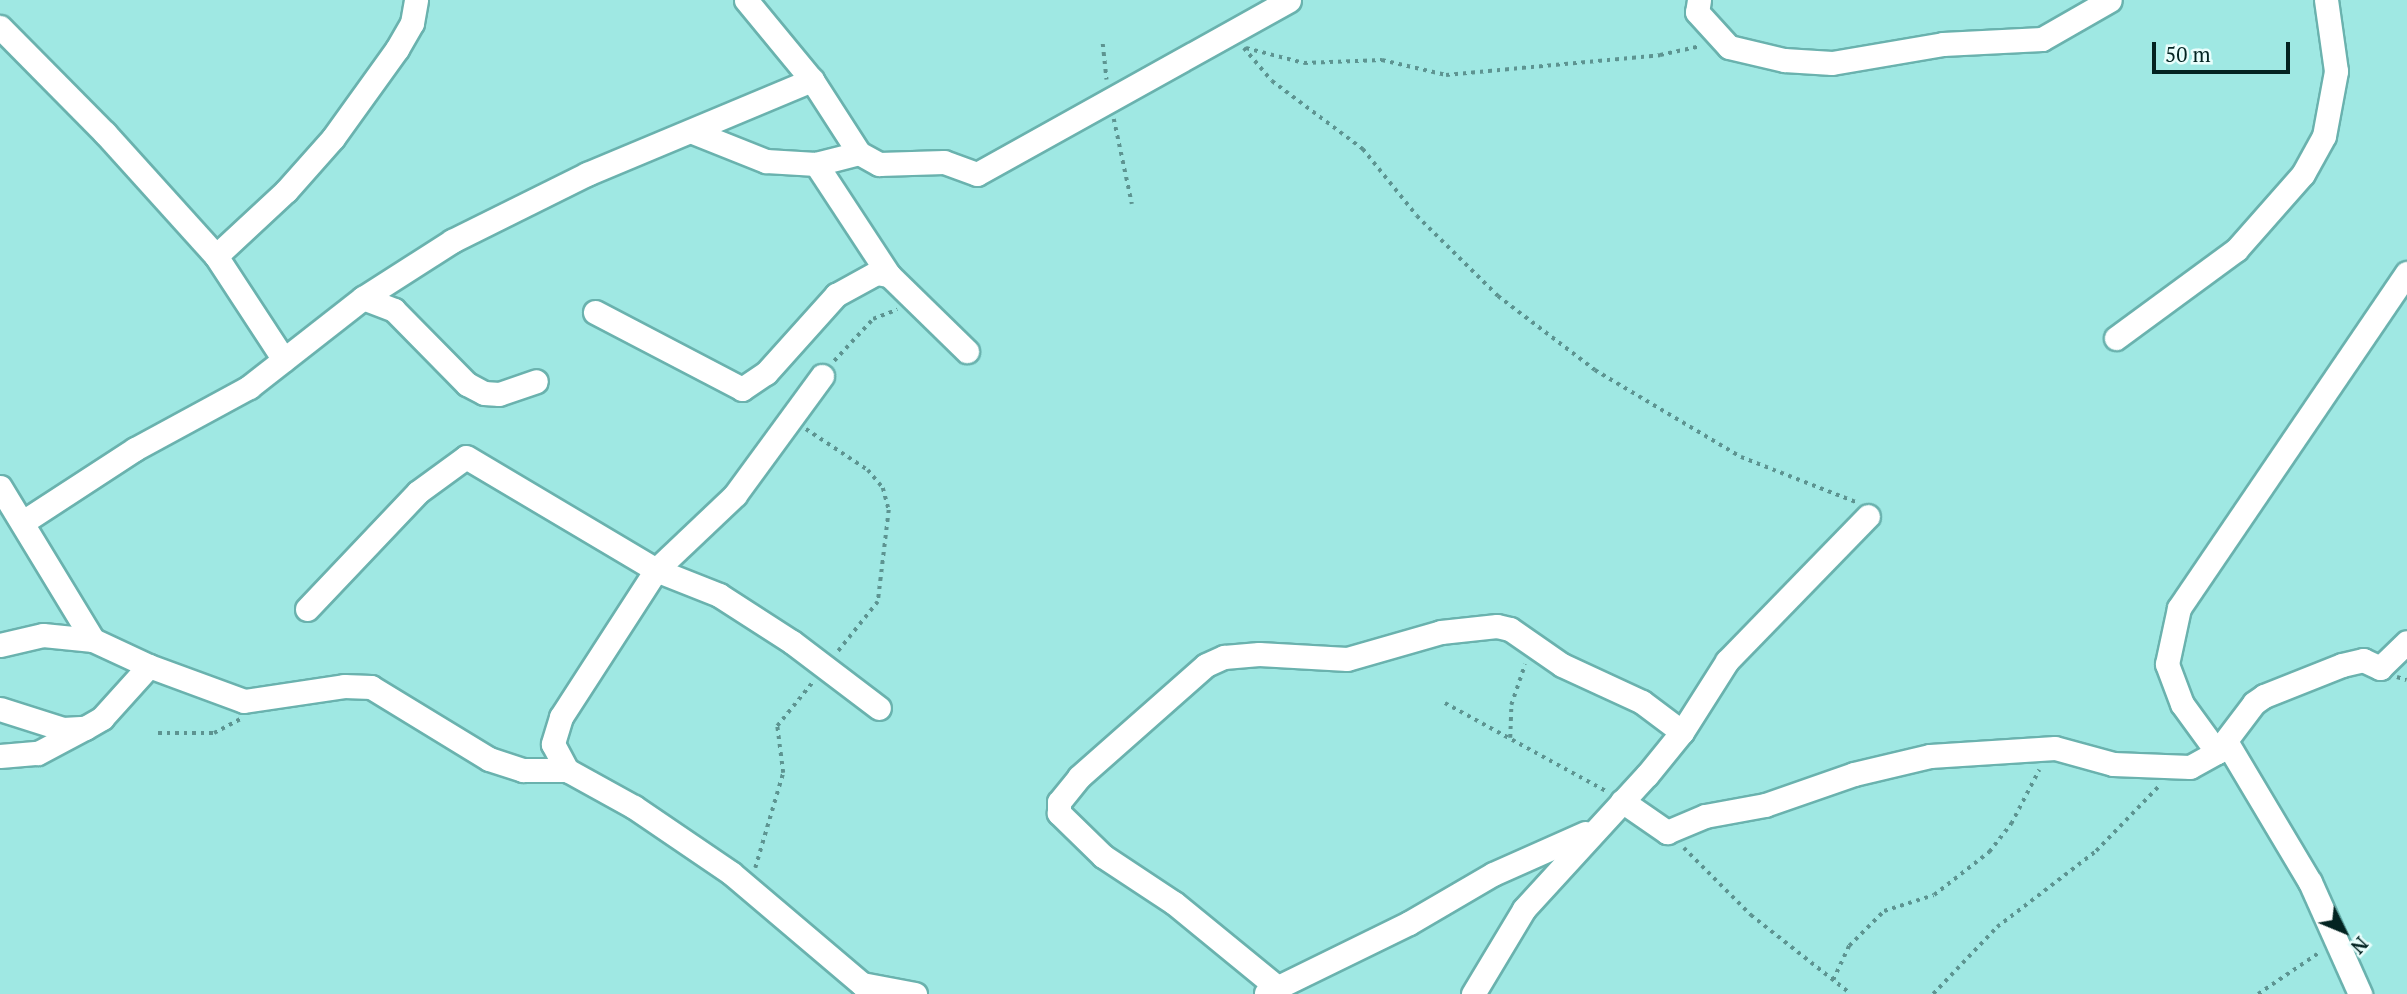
<!DOCTYPE html>
<html>
<head>
<meta charset="utf-8">
<style>
	body { margin:0 }
	#map { position:relative; width:2407px; height:994px; overflow:hidden; background:#9fe8e3; font-family:"PT Serif",serif }
	div>[style] { position:absolute }
	[style*='--x'] { left:calc(var(--x)*1px); top:calc(var(--y)*1px); width:calc(var(--w)*1px); rotate:calc(var(--a)*1deg) }
	.path>* { height:3.5px; margin-top:-1.75px; transform-origin:0; background:repeating-linear-gradient(90deg,#5d9491 0 3.5px,transparent 0 8.5px) }
	.roads { filter:drop-shadow(2px 0 #6ab2ae) drop-shadow(-2px 0 #6ab2ae) drop-shadow(0 2px #6ab2ae) drop-shadow(0 -2px #6ab2ae) }
	.minor>* { height:23px; margin:-11.5px; padding:0 11.5px; transform-origin:11.5px; border-radius:11.5px; background:#fff }
	span { translate:-50% -50%; white-space:nowrap; text-align:center; line-height:1.15; -webkit-text-stroke:7px #e9fefc; paint-order:stroke }
	.north { position:absolute; left:2309px; top:896px; width:70px; height:70px; -webkit-text-stroke:5px #e9fefc; paint-order:stroke; rotate:133deg; font-size:19px; font-weight:700; line-height:28px; text-align:center; color:#032321 }
	.north::after { content:''; display:block; margin:auto; width:24px; height:32px; background:#032321; clip-path:polygon(50% 0,100% 100%,50% 72%,0 100%) }
	.scale { position:absolute; left:2152px; top:42px; width:138px; height:32px; box-sizing:border-box; border:4px solid #032321; border-top:0; padding-left:9px; font-size:21px; line-height:24px; white-space:nowrap; color:#032321; -webkit-text-stroke:5px #e9fefc; paint-order:stroke }
</style>
</head>
<body>
<div id="map">
	<div class="path">
		<i style="--x:1103;--y:44;--w:36;--a:84"></i>
		<i style="--x:1244;--y:48;--w:43;--a:49.7"></i>
		<i style="--x:1272;--y:81;--w:114;--a:36.8"></i>
		<i style="--x:1363;--y:149;--w:86;--a:51.1"></i>
		<i style="--x:1417;--y:216;--w:114;--a:44.6"></i>
		<i style="--x:1498;--y:296;--w:122;--a:37.3"></i>
		<i style="--x:1595;--y:370;--w:170;--a:30.8"></i>
		<i style="--x:1741;--y:457;--w:123;--a:21.4"></i>
		<i style="--x:1246;--y:48;--w:60;--a:14.5"></i>
		<i style="--x:1304;--y:63;--w:78;--a:-2.2"></i>
		<i style="--x:1382;--y:60;--w:66;--a:13.2"></i>
		<i style="--x:1446;--y:75;--w:215;--a:-5.3"></i>
		<i style="--x:1660;--y:55;--w:42;--a:-12.4"></i>
		<i style="--x:1114;--y:119;--w:87;--a:78"></i>
		<i style="--x:834;--y:361;--w:57;--a:-47.1"></i>
		<i style="--x:873;--y:319;--w:26;--a:-21"></i>
		<i style="--x:806;--y:429;--w:74;--a:33.5"></i>
		<i style="--x:868;--y:470;--w:23;--a:50"></i>
		<i style="--x:883;--y:488;--w:23;--a:75"></i>
		<i style="--x:889;--y:510;--w:93;--a:96.8"></i>
		<i style="--x:878;--y:602;--w:65;--a:128.8"></i>
		<i style="--x:2397;--y:677;--w:10;--a:17"></i>
		<i style="--x:1445;--y:703;--w:183;--a:28.7"></i>
		<i style="--x:158;--y:733;--w:56;--a:0"></i>
		<i style="--x:214;--y:733;--w:30;--a:-28"></i>
		<i style="--x:1510;--y:738;--w:33;--a:-88"></i>
		<i style="--x:1511;--y:705;--w:43;--a:-71.1"></i>
		<i style="--x:1684;--y:848;--w:95;--a:45"></i>
		<i style="--x:1751;--y:915;--w:127;--a:38.3"></i>
		<i style="--x:755;--y:868;--w:99;--a:-73.6"></i>
		<i style="--x:783;--y:773;--w:47;--a:-97.3"></i>
		<i style="--x:777;--y:726;--w:55;--a:-50.9"></i>
		<i style="--x:1833;--y:980;--w:38;--a:-65"></i>
		<i style="--x:1849;--y:946;--w:49;--a:-45"></i>
		<i style="--x:1884;--y:911;--w:52;--a:-17.7"></i>
		<i style="--x:1934;--y:895;--w:70;--a:-38"></i>
		<i style="--x:1989;--y:852;--w:36;--a:-52"></i>
		<i style="--x:2011;--y:824;--w:61;--a:-62.6"></i>
		<i style="--x:1933;--y:994;--w:93;--a:-46.3"></i>
		<i style="--x:1997;--y:927;--w:125;--a:-37.5"></i>
		<i style="--x:2096;--y:851;--w:92;--a:-45.9"></i>
		<i style="--x:2258;--y:994;--w:75;--a:-34.1"></i>
	</div>
	<div class="roads">
		<div class="minor">
			<i style="--x:746;--y:0;--w:104;--a:50.5"></i>
			<i style="--x:812;--y:80;--w:87;--a:57.2"></i>
			<i style="--x:859;--y:153;--w:23;--a:29"></i>
			<i style="--x:879;--y:164;--w:65;--a:-1.8"></i>
			<i style="--x:944;--y:162;--w:35;--a:20"></i>
			<i style="--x:977;--y:174;--w:357;--a:-29.1"></i>
			<i style="--x:1699;--y:0;--w:12;--a:99"></i>
			<i style="--x:1697;--y:12;--w:47;--a:47.6"></i>
			<i style="--x:1729;--y:47;--w:57;--a:13.3"></i>
			<i style="--x:1784;--y:60;--w:48;--a:3.6"></i>
			<i style="--x:1832;--y:63;--w:113;--a:-9.7"></i>
			<i style="--x:1943;--y:44;--w:99;--a:-2.9"></i>
			<i style="--x:2042;--y:39;--w:78;--a:-29.8"></i>
			<i style="--x:0;--y:27;--w:149;--a:45.3"></i>
			<i style="--x:105;--y:133;--w:166;--a:47.9"></i>
			<i style="--x:216;--y:256;--w:124;--a:56.8"></i>
			<i style="--x:693;--y:132;--w:79;--a:21.7"></i>
			<i style="--x:766;--y:161;--w:50;--a:3.4"></i>
			<i style="--x:816;--y:164;--w:44;--a:-14.3"></i>
			<i style="--x:816;--y:164;--w:133;--a:56.7"></i>
			<i style="--x:889;--y:275;--w:109;--a:44.3"></i>
			<i style="--x:216;--y:256;--w:96;--a:-42.9"></i>
			<i style="--x:286;--y:191;--w:71;--a:-48.4"></i>
			<i style="--x:333;--y:138;--w:110;--a:-54.3"></i>
			<i style="--x:397;--y:49;--w:30;--a:-60"></i>
			<i style="--x:412;--y:23;--w:23;--a:-80"></i>
			<i style="--x:363;--y:298;--w:33;--a:21"></i>
			<i style="--x:394;--y:310;--w:104;--a:45.4"></i>
			<i style="--x:467;--y:384;--w:19;--a:28"></i>
			<i style="--x:484;--y:393;--w:15;--a:4"></i>
			<i style="--x:499;--y:394;--w:39;--a:-19"></i>
			<i style="--x:595;--y:312;--w:166;--a:27.6"></i>
			<i style="--x:742;--y:389;--w:29;--a:-34"></i>
			<i style="--x:766;--y:373;--w:105;--a:-48.1"></i>
			<i style="--x:836;--y:295;--w:46;--a:-28.8"></i>
			<i style="--x:876;--y:273;--w:13;--a:9"></i>
			<i style="--x:2116;--y:338;--w:149;--a:-36.3"></i>
			<i style="--x:2236;--y:250;--w:101;--a:-48.6"></i>
			<i style="--x:2303;--y:174;--w:43;--a:-61.1"></i>
			<i style="--x:2324;--y:136;--w:66;--a:-79.5"></i>
			<i style="--x:2336;--y:71;--w:72;--a:-98"></i>
			<i style="--x:822;--y:376;--w:147;--a:126.2"></i>
			<i style="--x:735;--y:495;--w:109;--a:136.5"></i>
			<i style="--x:656;--y:570;--w:175;--a:122.9"></i>
			<i style="--x:561;--y:717;--w:28;--a:107"></i>
			<i style="--x:553;--y:744;--w:30;--a:62"></i>
			<i style="--x:567;--y:770;--w:77;--a:28.9"></i>
			<i style="--x:634;--y:807;--w:117;--a:34.2"></i>
			<i style="--x:731;--y:873;--w:172;--a:40.3"></i>
			<i style="--x:862;--y:984;--w:54;--a:10.7"></i>
			<i style="--x:0;--y:487;--w:179;--a:58.7"></i>
			<i style="--x:23;--y:522;--w:134;--a:-33.1"></i>
			<i style="--x:135;--y:449;--w:130;--a:-28.5"></i>
			<i style="--x:249;--y:387;--w:145;--a:-38"></i>
			<i style="--x:363;--y:298;--w:106;--a:-32.6"></i>
			<i style="--x:452;--y:241;--w:151;--a:-26.4"></i>
			<i style="--x:587;--y:174;--w:244;--a:-22.7"></i>
			<i style="--x:307;--y:609;--w:161;--a:-46.5"></i>
			<i style="--x:418;--y:492;--w:59;--a:-36.1"></i>
			<i style="--x:466;--y:457;--w:221;--a:30.7"></i>
			<i style="--x:656;--y:570;--w:68;--a:21.6"></i>
			<i style="--x:719;--y:595;--w:87;--a:32.8"></i>
			<i style="--x:792;--y:642;--w:109;--a:37.2"></i>
			<i style="--x:0;--y:645;--w:44;--a:-13.1"></i>
			<i style="--x:43;--y:635;--w:50;--a:5.7"></i>
			<i style="--x:93;--y:640;--w:62;--a:24.9"></i>
			<i style="--x:149;--y:666;--w:101;--a:20.2"></i>
			<i style="--x:244;--y:701;--w:101;--a:-8.5"></i>
			<i style="--x:344;--y:686;--w:27;--a:2"></i>
			<i style="--x:371;--y:687;--w:138;--a:31.4"></i>
			<i style="--x:489;--y:759;--w:36;--a:18"></i>
			<i style="--x:523;--y:770;--w:44;--a:0"></i>
			<i style="--x:0;--y:709;--w:66;--a:17.6"></i>
			<i style="--x:63;--y:729;--w:22;--a:-3"></i>
			<i style="--x:85;--y:728;--w:20;--a:-30"></i>
			<i style="--x:102;--y:718;--w:70;--a:-47.9"></i>
			<i style="--x:2227;--y:743;--w:162;--a:59.2"></i>
			<i style="--x:2310;--y:882;--w:123;--a:65.9"></i>
			<i style="--x:2217;--y:752;--w:59;--a:-126.1"></i>
			<i style="--x:2182;--y:704;--w:43;--a:-110.6"></i>
			<i style="--x:2167;--y:664;--w:57;--a:-77.9"></i>
			<i style="--x:2179;--y:608;--w:405;--a:-55.8"></i>
			<i style="--x:0;--y:756;--w:38;--a:-5"></i>
			<i style="--x:38;--y:753;--w:53;--a:-28"></i>
			<i style="--x:1622;--y:801;--w:55;--a:34.6"></i>
			<i style="--x:1667;--y:832;--w:41;--a:-22.8"></i>
			<i style="--x:1705;--y:816;--w:61;--a:-10.4"></i>
			<i style="--x:1765;--y:805;--w:94;--a:-19.2"></i>
			<i style="--x:1854;--y:774;--w:78;--a:-13.3"></i>
			<i style="--x:1930;--y:756;--w:125;--a:-3.7"></i>
			<i style="--x:2055;--y:748;--w:60;--a:15.4"></i>
			<i style="--x:2113;--y:764;--w:77;--a:2.2"></i>
			<i style="--x:2190;--y:767;--w:31;--a:-29"></i>
			<i style="--x:2217;--y:752;--w:61;--a:-52.9"></i>
			<i style="--x:2254;--y:703;--w:12;--a:-35"></i>
			<i style="--x:2264;--y:696;--w:84;--a:-21.7"></i>
			<i style="--x:2342;--y:665;--w:22;--a:-13"></i>
			<i style="--x:2363;--y:660;--w:19;--a:25"></i>
			<i style="--x:2380;--y:668;--w:37;--a:-44"></i>
			<i style="--x:1278;--y:988;--w:134;--a:-140.7"></i>
			<i style="--x:1174;--y:903;--w:85;--a:-146.5"></i>
			<i style="--x:1103;--y:856;--w:62;--a:-135.7"></i>
			<i style="--x:1059;--y:813;--w:11;--a:-90"></i>
			<i style="--x:1059;--y:802;--w:32;--a:-51"></i>
			<i style="--x:1079;--y:777;--w:169;--a:-41.4"></i>
			<i style="--x:1206;--y:665;--w:20;--a:-24"></i>
			<i style="--x:1224;--y:657;--w:35;--a:-5"></i>
			<i style="--x:1259;--y:654;--w:88;--a:3.3"></i>
			<i style="--x:1347;--y:659;--w:98;--a:-16"></i>
			<i style="--x:1441;--y:632;--w:56;--a:-6.1"></i>
			<i style="--x:1497;--y:626;--w:13;--a:13"></i>
			<i style="--x:1510;--y:629;--w:63;--a:34.7"></i>
			<i style="--x:1562;--y:665;--w:88;--a:24.8"></i>
			<i style="--x:1642;--y:702;--w:50;--a:36.9"></i>
			<i style="--x:1266;--y:993;--w:159;--a:-26.1"></i>
			<i style="--x:1409;--y:923;--w:97;--a:-30.3"></i>
			<i style="--x:1493;--y:874;--w:101;--a:-24"></i>
			<i style="--x:1473;--y:994;--w:99;--a:-59"></i>
			<i style="--x:1524;--y:909;--w:182;--a:-47.5"></i>
			<i style="--x:1647;--y:775;--w:55;--a:-50.9"></i>
			<i style="--x:1682;--y:732;--w:84;--a:-57.6"></i>
			<i style="--x:1727;--y:661;--w:202;--a:-45.8"></i>
		</div>
	</div>
	<div class="north">N</div>
	<div class="scale">50 m</div>
</div>
</body>
</html>
